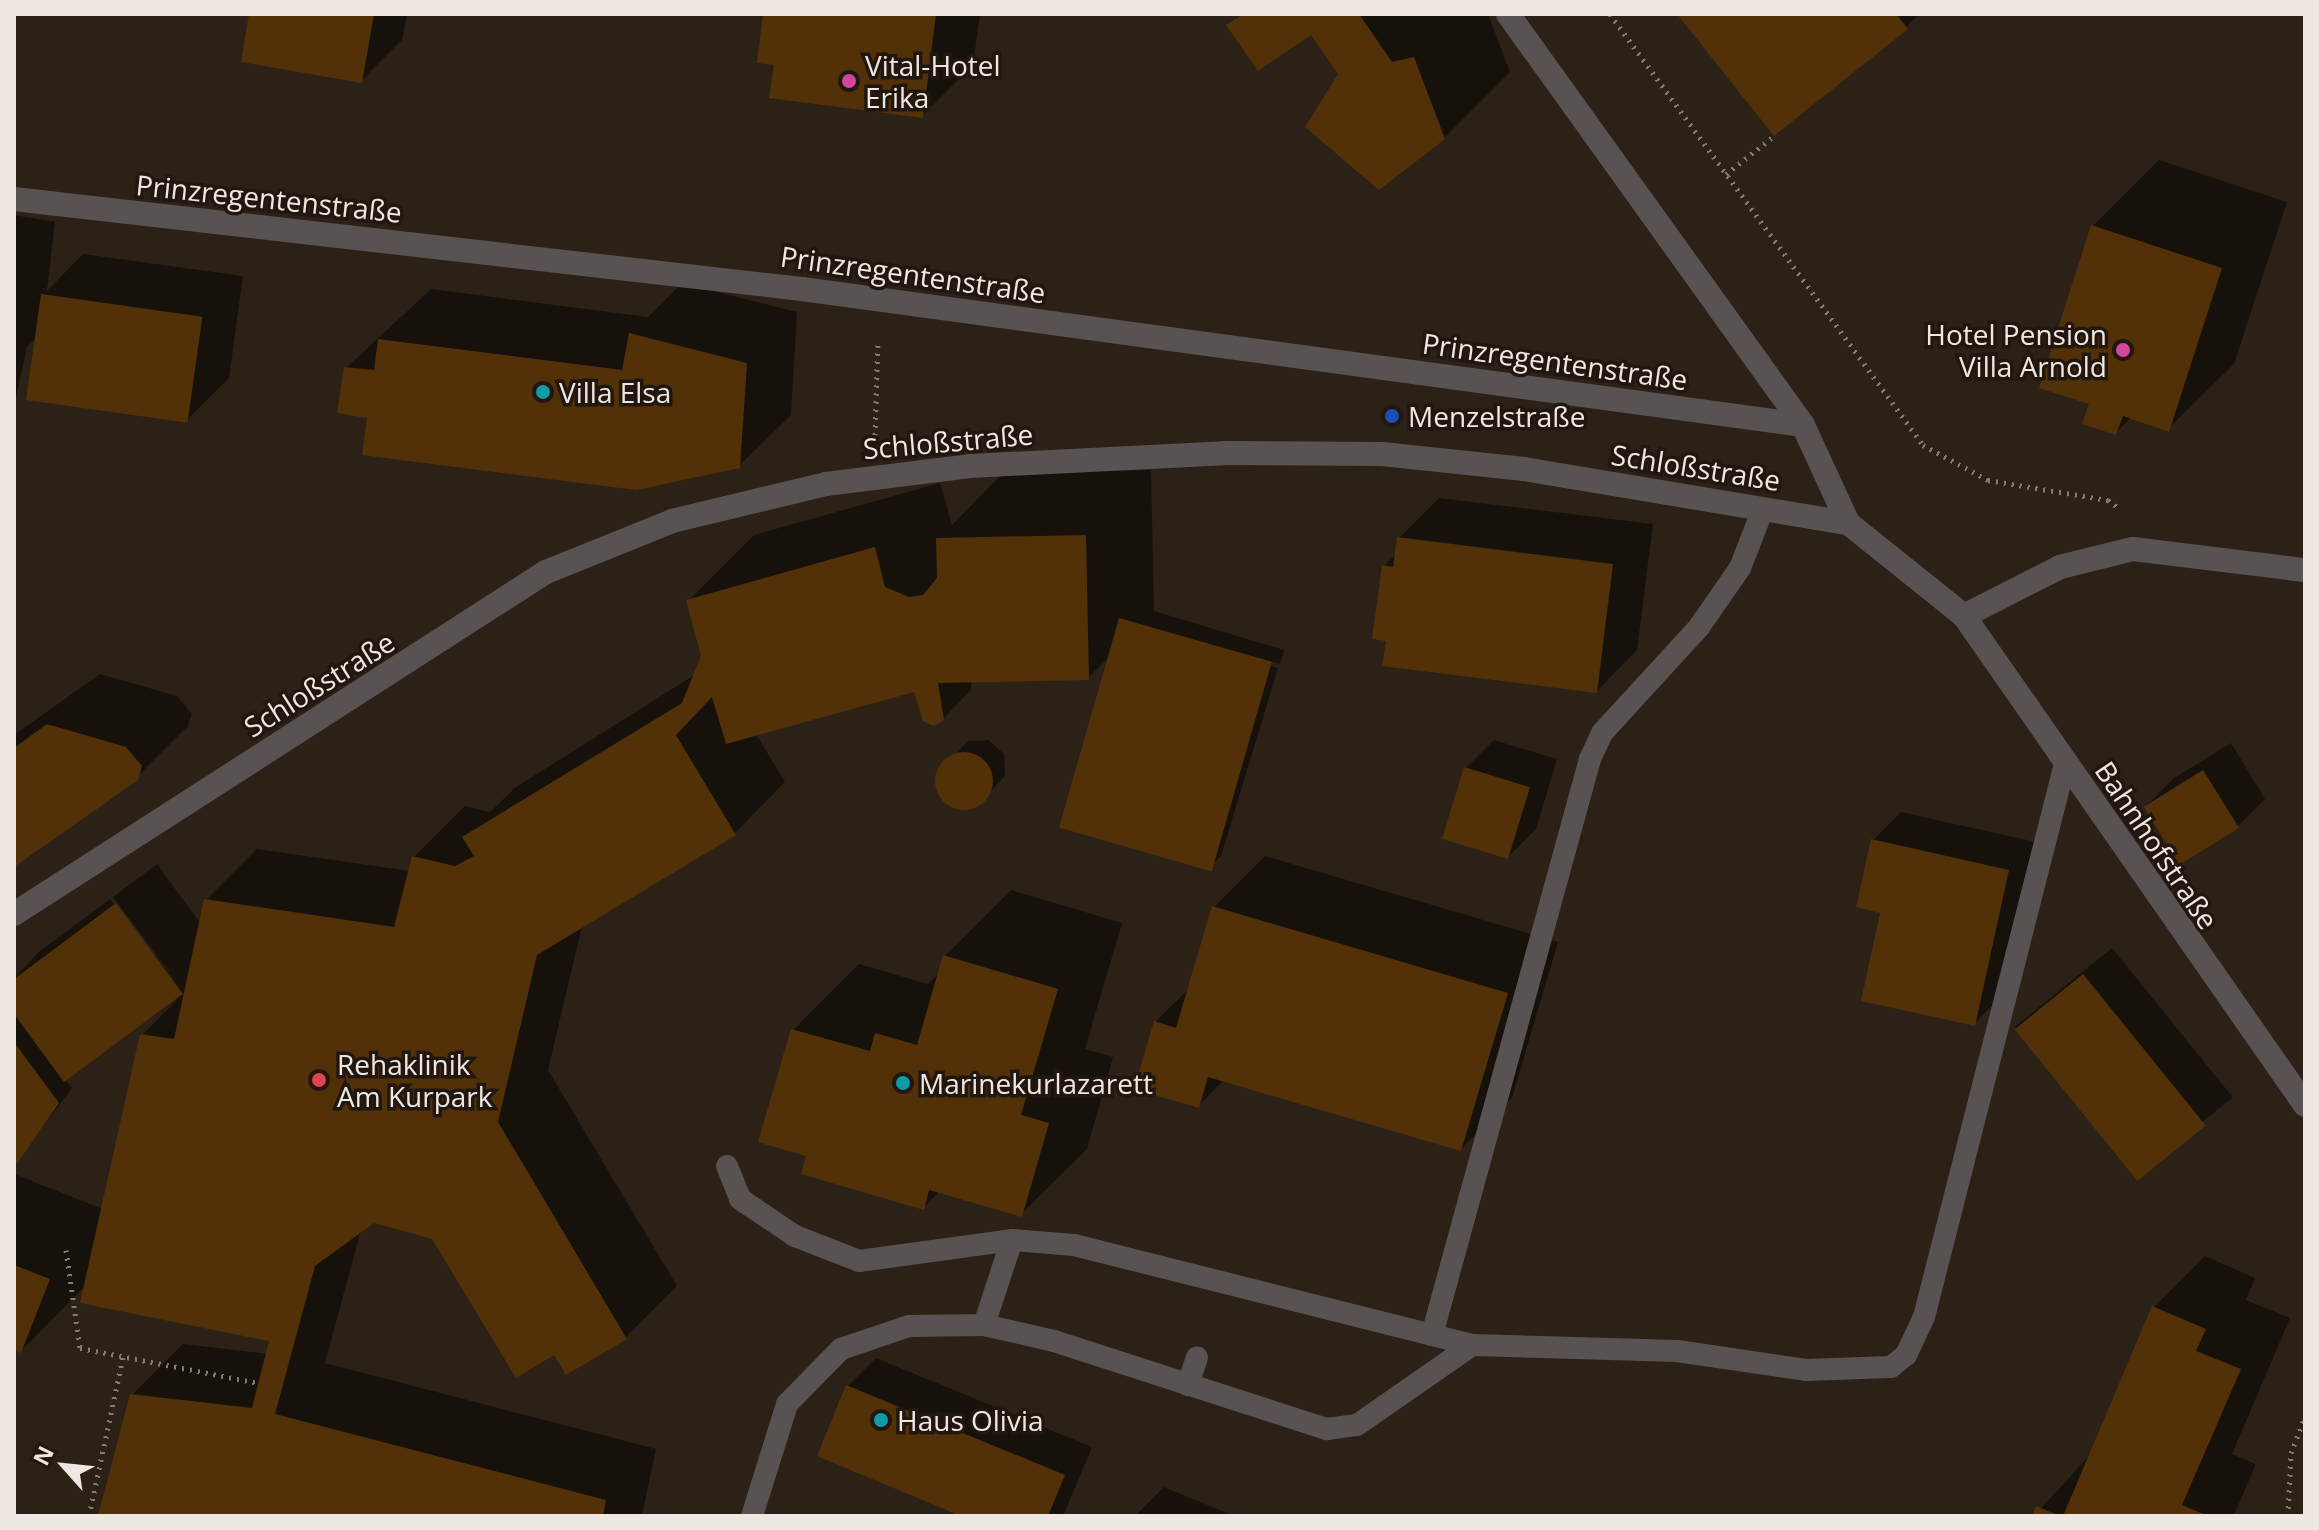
<!DOCTYPE html>
<html>
<head>
<meta charset="utf-8">
<style>
	body { margin:0 }
	#map { position:relative; width:2319px; height:1530px; overflow:hidden; background:#2b2117; font-family:"Open Sans",sans-serif }
	div>[style] { position:absolute }
	[style*='--x'] { left:calc(var(--x)*1px); top:calc(var(--y)*1px); width:calc(var(--w)*1px); rotate:calc(var(--a)*1deg) }
	.shadow>* { inset:0; background:#0007; transform-origin:0 0 }
	.building>* { inset:0; background:#533108; transform-origin:0 0 }
	.round { border-radius:50% }
	.path>* { height:5px; margin-top:-2.5px; transform-origin:0; background:repeating-linear-gradient(90deg,#847b73 0 2px,transparent 0 8px) }
	.lane>* { height:22px; margin:-11px; padding:0 11px; transform-origin:11px; border-radius:11px; background:#595253 }
	.street>* { height:24px; margin:-12px; padding:0 12px; transform-origin:12px; border-radius:12px; background:#595253 }
	.dots>* { width:22px; height:22px; translate:-50% -50%; box-sizing:border-box; border:4px solid #21170e; border-radius:50% }
	span { translate:-50% -50%; white-space:nowrap; text-align:center; line-height:1.15; -webkit-text-stroke:7px #21170e; paint-order:stroke }
	.poi-label { font-size:28px; color:#efe8e2 }
	.left { translate:0 -50%; text-align:left }
	.right { translate:-100% -50%; text-align:right }
	.street-label { font-size:28px; color:#efe8e2 }
	.frame { position:absolute; inset:0; border:16px solid #efe8e2; pointer-events:none }
	.north { position:absolute; left:24px; top:1426px; width:80px; height:80px; -webkit-text-stroke:6px #21170e; paint-order:stroke; rotate:297deg; font-size:22px; font-weight:700; line-height:32px; text-align:center; color:#efe8e2 }
	.north::after { content:''; display:block; margin:auto; width:28px; height:36px; background:#efe8e2; clip-path:polygon(50% 0,100% 100%,50% 72%,0 100%) }
</style>
</head>
<body>
<div id="map">
	<div class="shadow">
		<i style="clip-path:polygon(251px 14px,407px 14px,402px 40px,361px 81px)"></i>
		<i style="clip-path:polygon(765px 14px,980px 14px,973px 65px,922px 116px)"></i>
		<i style="clip-path:polygon(1240px 14px,1488px 14px,1510px 72px,1444px 138px,1341px 74px,1311px 32px,1229px 25px)"></i>
		<i style="clip-path:polygon(1680px 14px,1920px 14px,1906px 27px)"></i>
		<i style="clip-path:polygon(2159px 160px,2287px 202px,2234px 364px,2168px 429px,2131px 417px,2116px 433px,2091px 403px,2093px 226px)"></i>
		<i style="clip-path:polygon(14px 215px,55px 222px,47px 291px,83px 254px,243px 276px,229px 378px,188px 419px,36px 338px,27px 347px,14px 406px)"></i>
		<i style="clip-path:polygon(682px 283px,797px 312px,791px 415px,739px 466px,370px 416px,346px 368px,431px 289px,648px 317px)"></i>
		<i style="clip-path:polygon(1151px 470px,1154px 611px,1284px 650px,1280px 664px,1140px 626px,1278px 668px,1221px 856px,1207px 870px,1110px 656px,1088px 678px,971px 680px,971px 690px,943px 719px,916px 688px,756px 734px,785px 782px,735px 833px,582px 926px,548px 1070px,677px 1286px,626px 1337px,555px 1352px,434px 1238px,374px 1221px,361px 1230px,325px 1363px,656px 1449px,642px 1516px,100px 1516px,132px 1395px,183px 1344px,268px 1354px,272px 1340px,86px 1285px,21px 1351px,14px 1348px,14px 1174px,103px 1209px,142px 1035px,179px 998px,65px 1079px,72px 1088px,15px 1164px,14px 978px,40px 951px,110px 899px,182px 989px,113px 897px,157px 864px,201px 924px,206px 900px,257px 849px,410px 871px,414px 857px,465px 806px,490px 812px,516px 787px,696px 674px,704px 657px,688px 601px,754px 535px,940px 483px,952px 525px,1003px 473px)"></i>
		<i style="clip-path:polygon(1439px 498px,1653px 524px,1637px 650px,1597px 691px,1389px 639px,1384px 566px,1397px 553px,1399px 538px)"></i>
		<i style="clip-path:polygon(100px 674px,177px 696px,192px 714px,188px 726px,136px 778px,14px 864px,14px 735px)"></i>
		<i style="clip-path:polygon(989px 740px,1004px 754px,1005px 776px,976px 806px,955px 807px,940px 793px,939px 772px,968px 741px)"></i>
		<i style="clip-path:polygon(1494px 740px,1557px 759px,1536px 829px,1508px 857px,1466px 768px)"></i>
		<i style="clip-path:polygon(2231px 743px,2265px 799px,2237px 827px,2146px 806px,2174px 778px)"></i>
		<i style="clip-path:polygon(1901px 812px,2036px 842px,2002px 996px,1974px 1024px,1883px 911px,1873px 840px)"></i>
		<i style="clip-path:polygon(1265px 856px,1558px 942px,1512px 1098px,1461px 1149px,1224px 1080px,1198px 1106px,1155px 1022px,1190px 988px,1214px 907px)"></i>
		<i style="clip-path:polygon(1011px 890px,1122px 923px,1085px 1049px,1113px 1057px,1087px 1149px,1021px 1214px,940px 1191px,923px 1208px,809px 1155px,793px 1030px,859px 964px,928px 984px,941px 971px,945px 956px)"></i>
		<i style="left:2112px;top:948px;width:192px;height:125px;rotate:51deg"></i>
		<i style="clip-path:polygon(2205px 1256px,2255px 1278px,2246px 1300px,2290px 1318px,2232px 1454px,2256px 1464px,2234px 1515px,2034px 1516px,2089px 1456px,2154px 1307px)"></i>
		<i style="clip-path:polygon(876px 1358px,1092px 1447px,1063px 1516px,966px 1516px,819px 1455px,848px 1386px)"></i>
		<i style="clip-path:polygon(1164px 1487px,1234px 1516px,1135px 1516px)"></i>
	</div>
	<div class="building">
		<i style="clip-path:polygon(249px 14px,374px 14px,362px 83px,241px 62px)"></i>
		<i style="clip-path:polygon(763px 14px,936px 14px,923px 118px,769px 98px,774px 65px,757px 63px)"></i>
		<i style="clip-path:polygon(1243px 14px,1359px 14px,1392px 62px,1414px 57px,1445px 139px,1379px 190px,1305px 127px,1338px 74px,1311px 35px,1258px 71px,1226px 25px)"></i>
		<i style="clip-path:polygon(1677px 14px,1896px 14px,1908px 29px,1774px 136px)"></i>
		<i style="clip-path:polygon(2091px 225px,2222px 268px,2169px 432px,2123px 416px,2116px 435px,2082px 424px,2089px 404px,2039px 388px)"></i>
		<i style="left:41px;top:294px;width:163px;height:107px;rotate:8deg"></i>
		<i style="clip-path:polygon(629px 333px,747px 363px,740px 468px,636px 490px,362px 455px,367px 418px,337px 413px,344px 367px,374px 370px,378px 339px,622px 370px)"></i>
		<i style="clip-path:polygon(1086px 535px,1089px 680px,938px 683px,944px 720px,934px 726px,923px 721px,914px 692px,726px 744px,712px 697px,676px 735px,736px 835px,537px 955px,498px 1122px,627px 1339px,566px 1375px,554px 1355px,516px 1378px,432px 1239px,374px 1223px,315px 1266px,275px 1414px,606px 1500px,603px 1516px,98px 1516px,130px 1394px,252px 1408px,269px 1341px,80px 1303px,140px 1034px,174px 1039px,204px 899px,394px 927px,412px 856px,455px 866px,474px 856px,462px 837px,682px 703px,701px 656px,686px 600px,875px 547px,885px 587px,909px 597px,923px 595px,937px 578px,936px 538px)"></i>
		<i style="clip-path:polygon(1397px 537px,1613px 564px,1597px 693px,1382px 666px,1386px 641px,1372px 639px,1382px 565px,1393px 567px)"></i>
		<i style="left:1119px;top:618px;width:159px;height:218px;rotate:16deg"></i>
		<i style="clip-path:polygon(47px 724px,126px 747px,142px 766px,138px 780px,14px 867px,14px 748px)"></i>
		<i class="round" style="left:935px;top:752px;width:58px;height:58px"></i>
		<i style="left:1464px;top:767px;width:69px;height:75px;rotate:17deg"></i>
		<i style="left:2203px;top:770px;width:68px;height:70px;rotate:58deg"></i>
		<i style="clip-path:polygon(1871px 839px,2009px 870px,1975px 1026px,1861px 1001px,1880px 913px,1856px 907px)"></i>
		<i style="clip-path:polygon(116px 903px,183px 994px,64px 1082px,14px 1014px,14px 979px)"></i>
		<i style="clip-path:polygon(1212px 906px,1508px 993px,1461px 1151px,1208px 1077px,1199px 1108px,1134px 1089px,1154px 1021px,1176px 1028px)"></i>
		<i style="clip-path:polygon(943px 955px,1058px 989px,1021px 1115px,1049px 1123px,1022px 1217px,929px 1190px,924px 1210px,801px 1174px,806px 1156px,758px 1142px,791px 1029px,870px 1051px,875px 1033px,917px 1045px)"></i>
		<i style="left:2083px;top:974px;width:195px;height:88px;rotate:51deg"></i>
		<i style="clip-path:polygon(14px 1042px,59px 1103px,14px 1168px)"></i>
		<i style="clip-path:polygon(14px 1265px,50px 1279px,21px 1353px,14px 1350px)"></i>
		<i style="clip-path:polygon(2152px 1306px,2206px 1329px,2196px 1351px,2241px 1369px,2182px 1505px,2208px 1516px,2063px 1516px)"></i>
		<i style="clip-path:polygon(846px 1385px,1065px 1475px,1048px 1516px,961px 1516px,817px 1456px)"></i>
		<i style="clip-path:polygon(2036px 1506px,2060px 1516px,2032px 1516px)"></i>
	</div>
	<div class="path">
		<i style="--x:1610;--y:14;--w:533;--a:54.01"></i>
		<i style="--x:1923;--y:445;--w:74;--a:28.3"></i>
		<i style="--x:1988;--y:480;--w:122;--a:9.5"></i>
		<i style="--x:2108;--y:500;--w:15;--a:37"></i>
		<i style="--x:1726;--y:174;--w:61;--a:-38.4"></i>
		<i style="--x:875;--y:435;--w:94;--a:-88.2"></i>
		<i style="--x:66;--y:1250;--w:99;--a:81.9"></i>
		<i style="--x:80;--y:1348;--w:182;--a:11.1"></i>
		<i style="--x:89;--y:1516;--w:162;--a:-77.9"></i>
		<i style="--x:2288;--y:1516;--w:63;--a:-87.3"></i>
		<i style="--x:2291;--y:1453;--w:40;--a:-69"></i>
	</div>
	<div class="lane">
		<i style="--x:727;--y:1166;--w:35;--a:68"></i>
		<i style="--x:740;--y:1199;--w:66;--a:33.9"></i>
		<i style="--x:795;--y:1236;--w:69;--a:21.3"></i>
		<i style="--x:859;--y:1261;--w:154;--a:-7.8"></i>
		<i style="--x:1012;--y:1240;--w:62;--a:4.6"></i>
		<i style="--x:1074;--y:1245;--w:410;--a:14.1"></i>
		<i style="--x:984;--y:1325;--w:89;--a:-71.8"></i>
		<i style="--x:1432;--y:1335;--w:597;--a:-74.66"></i>
		<i style="--x:1590;--y:759;--w:29;--a:-65"></i>
		<i style="--x:1602;--y:733;--w:144;--a:-47.5"></i>
		<i style="--x:1699;--y:627;--w:72;--a:-55.2"></i>
		<i style="--x:1740;--y:568;--w:63;--a:-68.7"></i>
		<i style="--x:1188;--y:1385;--w:29;--a:-72"></i>
		<i style="--x:752;--y:1516;--w:117;--a:-72.6"></i>
		<i style="--x:787;--y:1404;--w:77;--a:-45.5"></i>
		<i style="--x:841;--y:1349;--w:72;--a:-18.7"></i>
		<i style="--x:909;--y:1326;--w:75;--a:-0.8"></i>
		<i style="--x:984;--y:1325;--w:72;--a:12.9"></i>
		<i style="--x:1054;--y:1341;--w:287;--a:17.9"></i>
		<i style="--x:1327;--y:1429;--w:30;--a:-8"></i>
		<i style="--x:1357;--y:1425;--w:140;--a:-34.8"></i>
		<i style="--x:1472;--y:1345;--w:205;--a:1.7"></i>
		<i style="--x:1677;--y:1351;--w:130;--a:8.4"></i>
		<i style="--x:1806;--y:1370;--w:85;--a:-2"></i>
		<i style="--x:1891;--y:1367;--w:19;--a:-39"></i>
		<i style="--x:1906;--y:1355;--w:42;--a:-64.7"></i>
		<i style="--x:1924;--y:1317;--w:571;--a:-75.7"></i>
	</div>
	<div class="street">
		<i style="--x:1508;--y:14;--w:506;--a:54.33"></i>
		<i style="--x:1803;--y:425;--w:108;--a:65.3"></i>
		<i style="--x:14;--y:199;--w:793;--a:6.52"></i>
		<i style="--x:802;--y:289;--w:1010;--a:7.74"></i>
		<i style="--x:1964;--y:616;--w:108;--a:-27"></i>
		<i style="--x:2060;--y:567;--w:75;--a:-13.9"></i>
		<i style="--x:2133;--y:549;--w:173;--a:7"></i>
		<i style="--x:14;--y:914;--w:632;--a:-32.74"></i>
		<i style="--x:546;--y:572;--w:136;--a:-22"></i>
		<i style="--x:672;--y:521;--w:158;--a:-13.5"></i>
		<i style="--x:826;--y:484;--w:145;--a:-7.1"></i>
		<i style="--x:970;--y:466;--w:254;--a:-2.9"></i>
		<i style="--x:1224;--y:453;--w:158;--a:0.4"></i>
		<i style="--x:1382;--y:454;--w:143;--a:6"></i>
		<i style="--x:1524;--y:469;--w:328;--a:9.5"></i>
		<i style="--x:1848;--y:523;--w:149;--a:38.7"></i>
		<i style="--x:1964;--y:616;--w:596;--a:55.11"></i>
	</div>
	<div class="dots">
		<i style="left:849px;top:81px;background:#d1479c"></i>
		<i style="left:2123px;top:350px;background:#d1479c"></i>
		<i style="left:543px;top:392px;background:#0f9aa8"></i>
		<i style="left:1392px;top:416px;background:#1a4fb4"></i>
		<i style="left:319px;top:1080px;background:#e0444e"></i>
		<i style="left:903px;top:1083px;background:#0f9aa8"></i>
		<i style="left:881px;top:1420px;background:#0f9aa8"></i>
	</div>
	<div class="poi-label">
		<span class="left" style="left:865px;top:81px">Vital-Hotel<br>Erika</span>
		<span class="right" style="left:2107px;top:350px">Hotel Pension<br>Villa Arnold</span>
		<span class="left" style="left:559px;top:392px">Villa Elsa</span>
		<span class="left" style="left:1408px;top:416px">Menzelstraße</span>
		<span class="left" style="left:337px;top:1080px">Rehaklinik<br>Am Kurpark</span>
		<span class="left" style="left:919px;top:1083px">Marinekurlazarett</span>
		<span class="left" style="left:897px;top:1420px">Haus Olivia</span>
	</div>
	<div class="street-label">
		<span style="left:269px;top:198px;rotate:6deg">Prinzregentenstraße</span>
		<span style="left:913px;top:274px;rotate:8deg">Prinzregentenstraße</span>
		<span style="left:1555px;top:361px;rotate:8deg">Prinzregentenstraße</span>
		<span style="left:948px;top:441px;rotate:-5deg">Schloßstraße</span>
		<span style="left:1696px;top:467px;rotate:9deg">Schloßstraße</span>
		<span style="left:319px;top:684px;rotate:-32deg">Schloßstraße</span>
		<span style="left:2157px;top:845px;rotate:56deg">Bahnhofstraße</span>
	</div>
	<div class="frame"></div>
	<div class="north">N</div>
</div>
</body>
</html>
